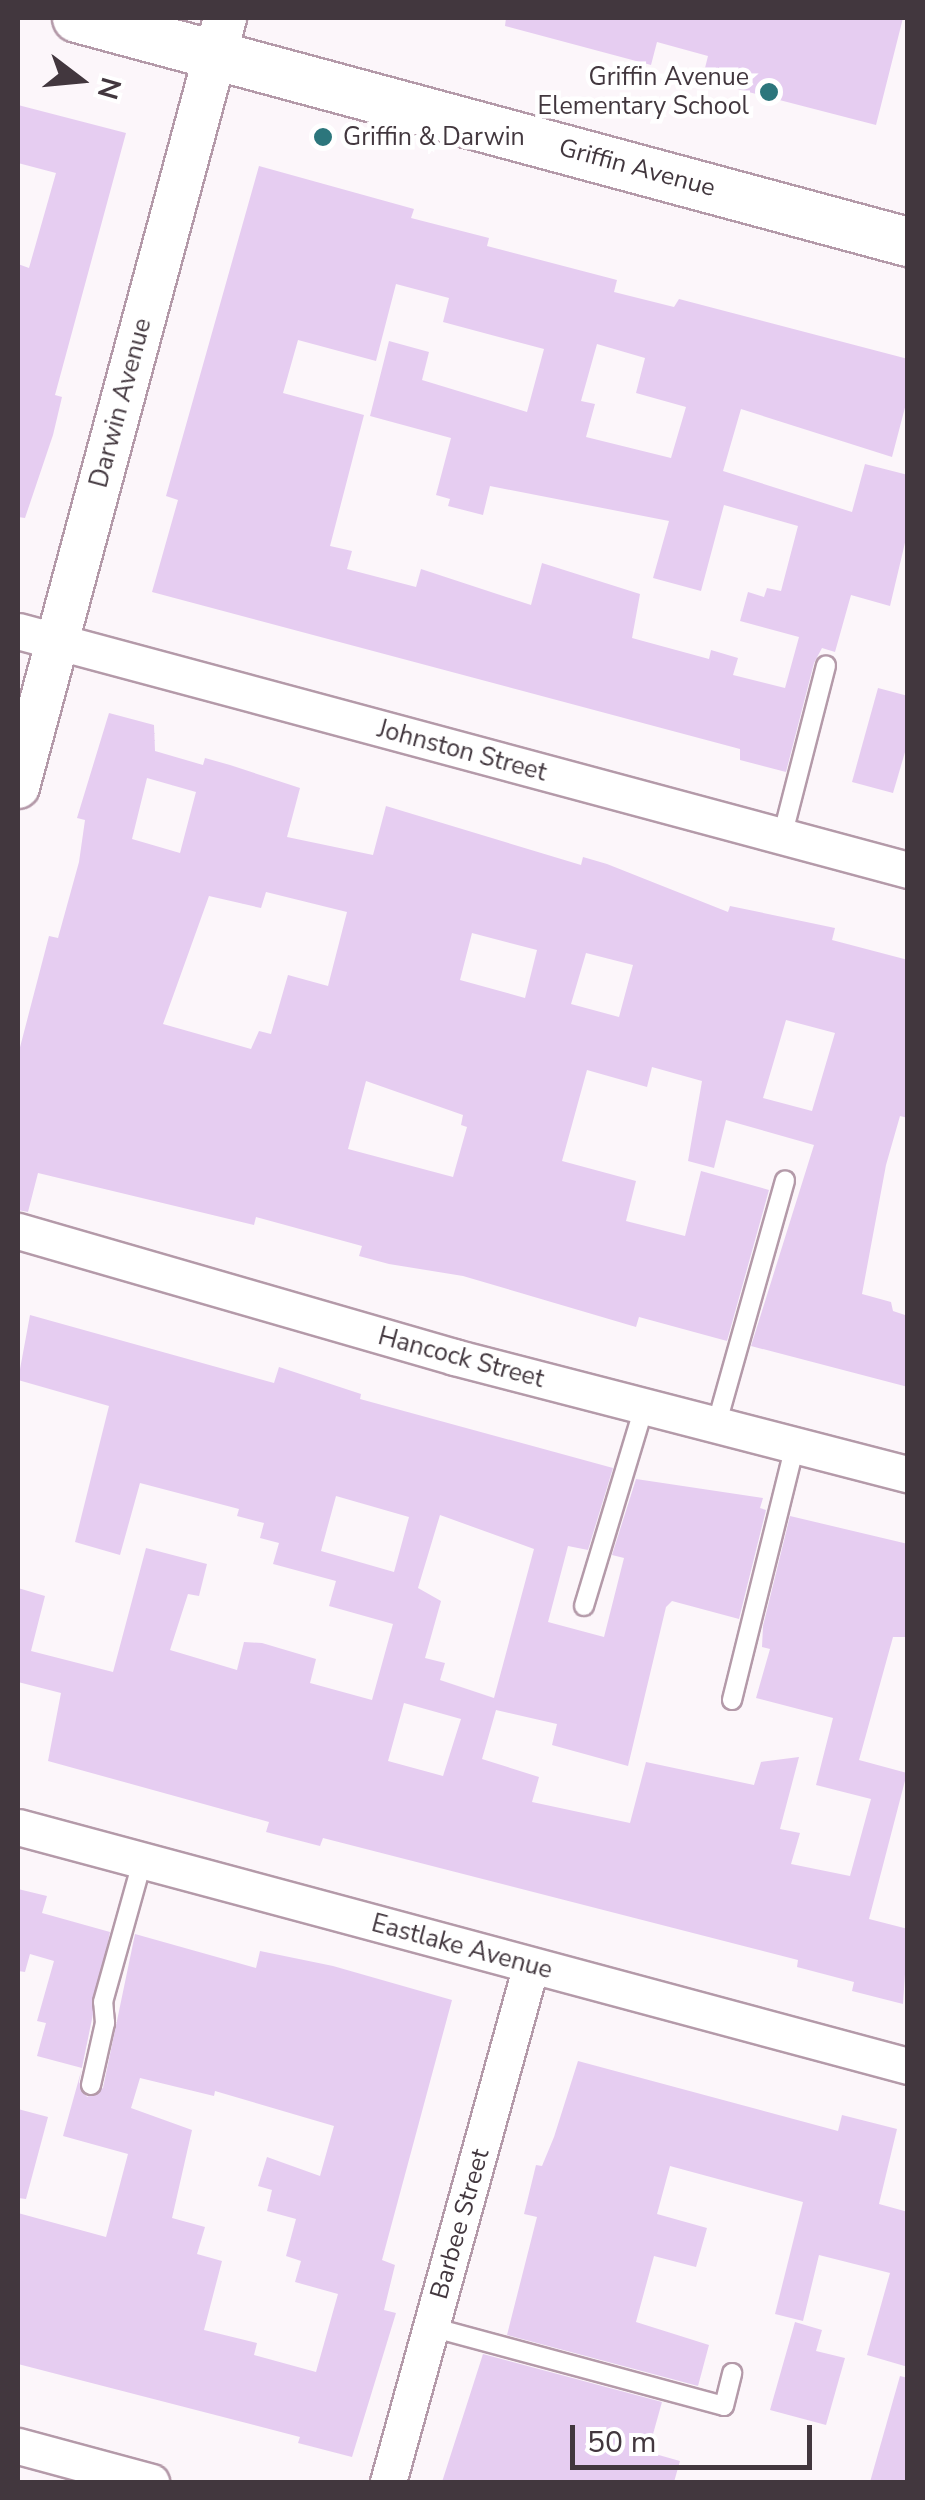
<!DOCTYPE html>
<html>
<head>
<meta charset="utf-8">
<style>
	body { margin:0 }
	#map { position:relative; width:925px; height:2500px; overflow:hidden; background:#fcf6fa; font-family:"Nunito Sans",sans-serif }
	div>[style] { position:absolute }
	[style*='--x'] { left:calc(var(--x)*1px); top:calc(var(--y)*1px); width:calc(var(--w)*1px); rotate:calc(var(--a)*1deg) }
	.building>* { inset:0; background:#e6cdf1 }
	.roads { filter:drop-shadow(2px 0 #b49aa9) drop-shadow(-2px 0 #b49aa9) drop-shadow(0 2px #b49aa9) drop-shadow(0 -2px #b49aa9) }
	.service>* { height:18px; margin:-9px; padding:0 9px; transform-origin:9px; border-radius:9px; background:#fff }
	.minor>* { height:35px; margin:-17.5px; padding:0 17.5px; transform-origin:17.5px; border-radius:17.5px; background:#fff }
	.tertiary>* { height:42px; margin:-21px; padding:0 21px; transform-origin:21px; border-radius:21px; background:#fff }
	.secondary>* { height:48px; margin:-24px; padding:0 24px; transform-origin:24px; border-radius:24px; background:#fff }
	.dots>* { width:28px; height:28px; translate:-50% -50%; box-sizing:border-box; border:5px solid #fff; border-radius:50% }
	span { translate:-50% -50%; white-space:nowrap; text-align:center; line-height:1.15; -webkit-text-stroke:9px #fff; paint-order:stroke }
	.poi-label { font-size:25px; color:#42373e }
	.right { translate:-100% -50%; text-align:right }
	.left { translate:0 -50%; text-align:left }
	.street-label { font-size:25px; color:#42373e }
	.frame { position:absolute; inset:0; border:20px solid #42373e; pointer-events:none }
	.north { position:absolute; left:30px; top:30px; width:100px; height:100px; -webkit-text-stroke:8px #fff; paint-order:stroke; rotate:106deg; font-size:28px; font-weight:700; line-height:40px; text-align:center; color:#42373e }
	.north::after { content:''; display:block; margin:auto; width:35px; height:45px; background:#42373e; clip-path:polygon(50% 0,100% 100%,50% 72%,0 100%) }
	.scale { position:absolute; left:570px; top:2425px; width:242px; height:45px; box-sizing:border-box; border:5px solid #42373e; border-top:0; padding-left:12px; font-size:30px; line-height:35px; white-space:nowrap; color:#42373e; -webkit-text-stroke:8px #fff; paint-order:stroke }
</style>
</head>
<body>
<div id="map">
	<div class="building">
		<i style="clip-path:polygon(506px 18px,903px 18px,876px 125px,702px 80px,708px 56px,657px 42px,651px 65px,505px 26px)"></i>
		<i style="clip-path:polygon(18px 105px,126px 133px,55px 395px,62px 397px,53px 435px,25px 518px,18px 517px,18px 264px,29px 268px,56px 173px,18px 163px)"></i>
		<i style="clip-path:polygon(evenodd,259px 166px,414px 209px,411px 218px,489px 238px,487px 246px,617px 280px,614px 292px,674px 307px,679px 299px,908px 359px,908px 396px,892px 457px,741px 409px,723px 471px,852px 512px,865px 464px,908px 475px,908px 530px,890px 606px,851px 595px,835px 652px,822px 648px,814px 663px,786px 772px,740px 760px,740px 749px,152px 592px,178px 500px,166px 496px,259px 166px,396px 284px,449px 298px,443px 322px,544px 349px,527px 412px,422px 380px,429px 352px,389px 341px,370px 416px,451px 438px,436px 495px,450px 499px,448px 506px,483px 515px,490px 486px,669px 521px,653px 578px,701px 591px,724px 505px,798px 526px,781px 591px,767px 588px,764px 597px,748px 592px,740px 621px,799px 637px,785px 688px,733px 675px,738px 658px,711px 650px,709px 659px,632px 638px,640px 594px,542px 563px,531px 605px,421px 569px,416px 587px,347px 569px,352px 551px,330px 546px,364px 415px,283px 393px,298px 340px,376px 361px,396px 284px,259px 166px,597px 344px,645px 358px,636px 393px,686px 407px,671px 458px,586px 437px,595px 404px,581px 401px,597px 344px)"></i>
		<i style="clip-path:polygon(878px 688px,908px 696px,908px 742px,893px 793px,852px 782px)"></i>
		<i style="clip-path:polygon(evenodd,109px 713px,154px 725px,155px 751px,203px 765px,205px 758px,230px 765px,300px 788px,287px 837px,373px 855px,386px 806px,581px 865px,583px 857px,607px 864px,728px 912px,730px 906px,835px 928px,832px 940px,908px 960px,908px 1118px,900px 1116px,886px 1165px,862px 1294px,891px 1302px,893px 1311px,908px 1316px,908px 1387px,751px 1346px,814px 1145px,726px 1120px,714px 1168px,688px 1161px,702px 1081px,652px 1067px,647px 1087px,587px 1070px,562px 1161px,636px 1181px,626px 1221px,685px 1236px,701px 1171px,769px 1190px,727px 1341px,639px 1317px,636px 1327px,463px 1276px,389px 1264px,359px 1256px,362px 1246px,256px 1217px,254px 1225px,38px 1173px,28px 1212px,18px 1210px,18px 1055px,49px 936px,58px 938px,79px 862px,85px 820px,77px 818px,109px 713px,147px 778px,196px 792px,180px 853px,132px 839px,147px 778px,109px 713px,266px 892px,347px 912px,328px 986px,288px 975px,271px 1034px,259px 1031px,251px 1049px,163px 1024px,209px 896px,261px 908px,266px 892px,109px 713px,472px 933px,537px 950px,525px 998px,460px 980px,472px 933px,109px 713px,586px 953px,633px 965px,619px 1017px,571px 1004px,586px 953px,109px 713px,786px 1020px,835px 1033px,812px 1111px,763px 1098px,786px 1020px,109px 713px,366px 1081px,463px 1115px,461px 1125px,467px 1127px,453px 1177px,348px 1149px,366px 1081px)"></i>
		<i style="clip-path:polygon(evenodd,30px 1315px,274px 1383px,279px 1367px,361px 1394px,360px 1399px,613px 1468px,588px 1550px,568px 1546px,548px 1622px,604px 1637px,624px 1558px,612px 1555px,636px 1479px,763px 1498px,760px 1508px,766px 1510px,739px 1619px,672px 1601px,666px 1607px,628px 1766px,552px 1745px,557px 1724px,496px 1710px,482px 1759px,539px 1777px,532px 1802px,630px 1823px,646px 1762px,754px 1785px,761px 1762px,799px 1757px,780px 1829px,800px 1833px,791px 1864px,850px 1876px,871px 1799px,816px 1785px,833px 1718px,756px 1698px,770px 1649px,762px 1647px,763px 1626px,790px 1516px,908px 1544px,908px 1637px,893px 1637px,859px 1760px,907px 1773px,869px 1919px,908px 1929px,903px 2004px,852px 1991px,854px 1982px,797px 1967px,798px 1960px,323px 1838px,320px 1846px,266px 1832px,269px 1822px,48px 1761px,61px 1693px,18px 1682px,18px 1588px,45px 1596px,31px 1651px,113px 1672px,146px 1548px,207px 1564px,199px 1596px,188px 1594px,170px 1650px,237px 1670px,244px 1642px,262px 1643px,316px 1659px,310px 1683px,372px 1700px,393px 1624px,329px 1606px,336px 1581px,273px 1564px,279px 1543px,260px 1538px,264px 1523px,237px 1516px,239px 1509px,140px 1483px,120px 1555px,75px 1542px,109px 1406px,18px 1380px,30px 1315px,336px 1496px,409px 1517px,394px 1572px,321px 1551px,336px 1496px,30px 1315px,440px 1515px,534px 1549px,494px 1698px,440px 1680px,445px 1663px,425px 1658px,441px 1601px,418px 1588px,440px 1515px,30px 1315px,404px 1703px,461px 1719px,443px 1776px,388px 1761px,404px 1703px)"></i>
		<i style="clip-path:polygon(evenodd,18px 1889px,47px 1896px,42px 1913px,110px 1932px,79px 2082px,87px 2097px,103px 2088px,135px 1934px,256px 1968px,260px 1951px,333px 1966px,452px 2000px,382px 2260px,395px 2265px,384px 2310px,396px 2313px,352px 2457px,298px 2443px,300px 2437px,18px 2364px,18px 2213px,106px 2237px,128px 2154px,63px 2136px,82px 2068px,37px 2056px,46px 2023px,37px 2021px,54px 1961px,30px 1954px,25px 1972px,18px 1971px,18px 1889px,140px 2078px,214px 2096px,215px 2091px,334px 2126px,320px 2176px,267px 2157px,258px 2186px,272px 2190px,267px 2211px,296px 2219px,286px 2256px,301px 2261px,295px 2282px,338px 2294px,316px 2372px,254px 2355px,257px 2343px,204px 2330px,222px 2261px,197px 2254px,205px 2227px,172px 2218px,192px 2130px,131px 2108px,140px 2078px)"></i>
		<i style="clip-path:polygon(578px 2061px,838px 2131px,842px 2115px,897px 2129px,879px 2204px,908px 2212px,908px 2367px,867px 2355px,890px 2273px,819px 2255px,803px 2321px,775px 2314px,803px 2202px,670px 2166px,657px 2214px,707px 2228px,696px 2267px,654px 2256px,636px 2322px,709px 2345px,698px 2386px,507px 2335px,537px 2217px,524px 2214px,536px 2165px,542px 2166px,554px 2137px)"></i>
		<i style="clip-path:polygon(18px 2109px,48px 2117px,26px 2199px,18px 2198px)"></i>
		<i style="clip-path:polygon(795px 2322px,822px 2330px,816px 2351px,845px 2358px,826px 2425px,770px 2410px)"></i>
		<i style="clip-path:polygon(483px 2354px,662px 2402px,648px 2452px,680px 2461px,674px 2482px,442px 2482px)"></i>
		<i style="clip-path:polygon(900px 2376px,908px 2378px,908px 2482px,870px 2482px)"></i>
	</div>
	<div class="roads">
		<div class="service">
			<i style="--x:782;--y:837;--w:177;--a:-75.6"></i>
			<i style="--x:716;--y:1426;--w:255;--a:-74.3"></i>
			<i style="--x:584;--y:1606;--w:208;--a:-73.2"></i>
			<i style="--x:732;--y:1700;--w:262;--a:-76.1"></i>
			<i style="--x:91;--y:2085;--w:64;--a:-77.3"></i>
			<i style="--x:105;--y:2023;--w:21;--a:-95"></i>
			<i style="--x:103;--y:2002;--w:145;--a:-74.4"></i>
			<i style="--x:431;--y:2327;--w:303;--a:15.1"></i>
			<i style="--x:724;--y:2406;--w:34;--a:-76"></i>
		</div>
		<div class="minor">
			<i style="--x:18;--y:631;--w:922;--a:15.03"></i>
			<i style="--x:18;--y:1231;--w:454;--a:16.1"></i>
			<i style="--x:454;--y:1357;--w:469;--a:14.5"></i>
			<i style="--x:18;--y:1827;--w:922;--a:15.03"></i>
			<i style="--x:18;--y:2446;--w:138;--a:15.1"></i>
			<i style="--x:388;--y:2482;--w:536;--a:-74.54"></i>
		</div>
		<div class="tertiary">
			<i style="--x:18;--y:787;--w:796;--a:-74.93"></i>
		</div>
		<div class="secondary">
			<i style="--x:77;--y:18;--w:861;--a:15.09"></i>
		</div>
	</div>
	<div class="dots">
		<i style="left:769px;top:92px;background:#2c767c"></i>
		<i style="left:323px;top:137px;background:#2c767c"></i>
	</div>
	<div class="poi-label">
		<span class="right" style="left:749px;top:92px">Griffin Avenue<br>Elementary School</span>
		<span class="left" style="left:343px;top:137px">Griffin &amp; Darwin</span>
	</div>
	<div class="street-label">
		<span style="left:637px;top:168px;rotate:15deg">Griffin Avenue</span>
		<span style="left:121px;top:403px;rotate:-75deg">Darwin Avenue</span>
		<span style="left:462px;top:751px;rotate:15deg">Johnston Street</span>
		<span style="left:461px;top:1358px;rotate:15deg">Hancock Street</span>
		<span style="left:462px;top:1947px;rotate:15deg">Eastlake Avenue</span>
		<span style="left:460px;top:2224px;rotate:-74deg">Barbee Street</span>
	</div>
	<div class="frame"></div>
	<div class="north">N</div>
	<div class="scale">50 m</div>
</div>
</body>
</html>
